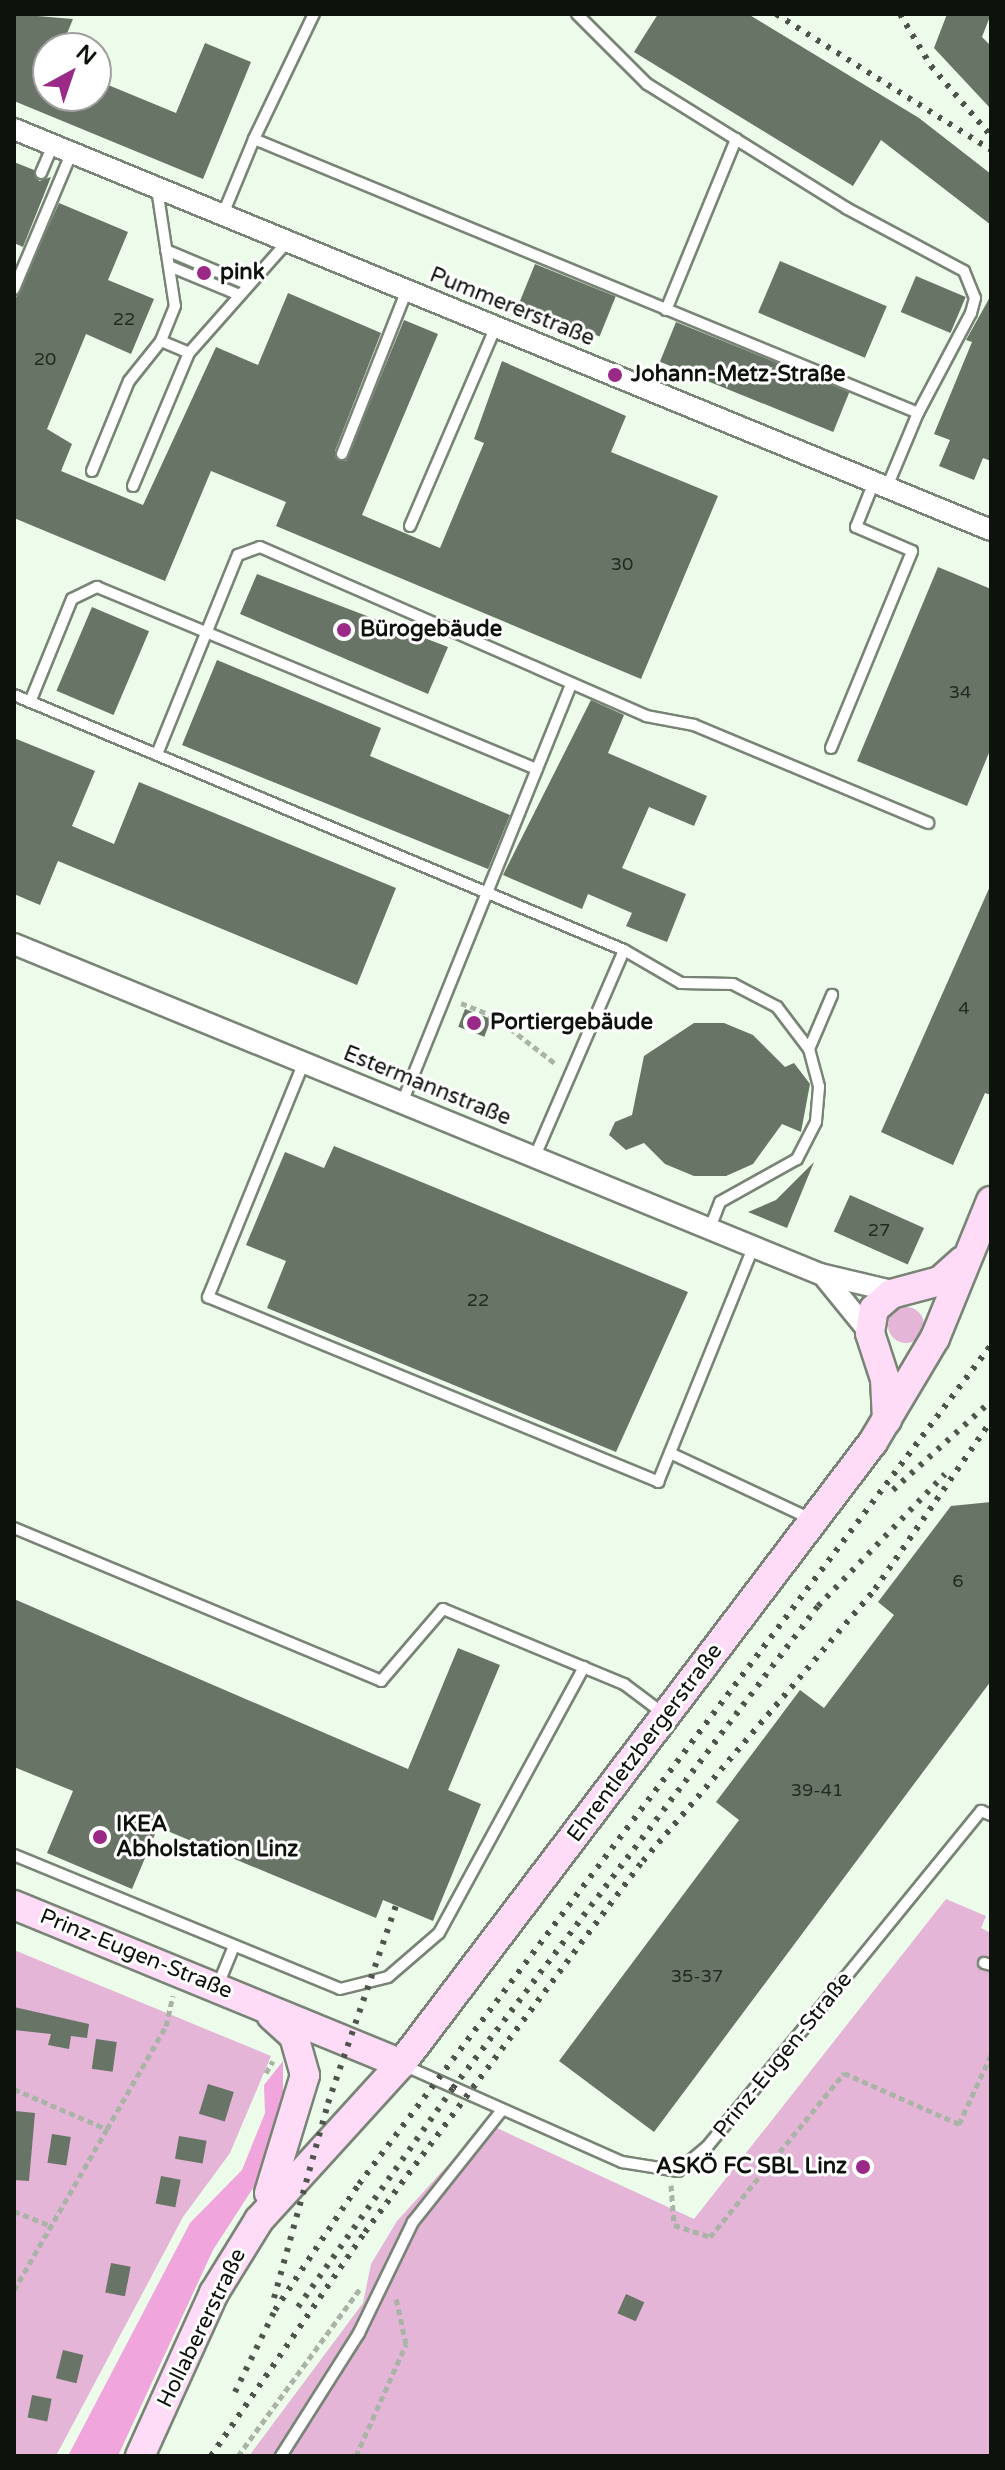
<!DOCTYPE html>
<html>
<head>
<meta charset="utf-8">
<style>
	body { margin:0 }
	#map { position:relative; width:1005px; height:2470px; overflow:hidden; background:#edfbea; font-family:"Varela Round",sans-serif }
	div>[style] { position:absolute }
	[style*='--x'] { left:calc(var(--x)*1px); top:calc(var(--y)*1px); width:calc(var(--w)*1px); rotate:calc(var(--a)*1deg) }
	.green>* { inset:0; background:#e4b5d7 }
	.round { border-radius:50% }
	.forest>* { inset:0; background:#f0a5dc }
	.building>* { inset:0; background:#687466; transform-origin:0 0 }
	.path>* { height:5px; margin-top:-2.5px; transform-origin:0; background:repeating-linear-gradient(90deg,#a9b4a7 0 6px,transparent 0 10px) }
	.roads { filter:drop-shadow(2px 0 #788475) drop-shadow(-2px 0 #788475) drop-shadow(0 2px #788475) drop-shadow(0 -2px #788475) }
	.lane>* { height:10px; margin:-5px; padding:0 5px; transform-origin:5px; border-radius:5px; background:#fff }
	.street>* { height:20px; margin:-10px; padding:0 10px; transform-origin:10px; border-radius:10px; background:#fff }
	.secondary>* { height:28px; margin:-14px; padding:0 14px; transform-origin:14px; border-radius:14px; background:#fedbf6 }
	.rail>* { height:6px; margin-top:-3px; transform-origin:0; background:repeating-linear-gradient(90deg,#4e544c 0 4px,transparent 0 12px) }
	.dots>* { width:22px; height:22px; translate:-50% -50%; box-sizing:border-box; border:4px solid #fff; border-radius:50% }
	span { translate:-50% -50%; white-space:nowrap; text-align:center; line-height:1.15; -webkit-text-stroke:6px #fff; paint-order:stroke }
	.number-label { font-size:18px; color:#242a23 }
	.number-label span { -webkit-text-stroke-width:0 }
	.poi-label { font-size:22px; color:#0e120d; font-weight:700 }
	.left { translate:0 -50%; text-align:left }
	.right { translate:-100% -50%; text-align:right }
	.street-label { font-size:22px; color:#0e120d }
	.frame { position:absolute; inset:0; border:16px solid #0e120d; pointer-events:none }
	.north { position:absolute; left:32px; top:32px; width:80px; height:80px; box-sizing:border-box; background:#fff; border:2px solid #9fa09e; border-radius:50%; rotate:40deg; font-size:22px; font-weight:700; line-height:32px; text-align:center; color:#0e120d }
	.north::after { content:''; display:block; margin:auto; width:28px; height:36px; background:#9b2987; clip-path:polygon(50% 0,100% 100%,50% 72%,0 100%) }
</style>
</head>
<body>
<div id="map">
	<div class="green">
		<i class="round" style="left:888px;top:1307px;width:36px;height:36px"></i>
		<i style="clip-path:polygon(946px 1899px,986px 1916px,981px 1928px,991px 1933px,991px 2456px,249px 2456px,363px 2303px,371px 2264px,397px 2221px,486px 2123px,694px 2219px)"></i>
		<i style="clip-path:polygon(14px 1950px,271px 2056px,230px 2153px,183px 2217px,56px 2456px,14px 2456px)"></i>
	</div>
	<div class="forest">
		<i style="clip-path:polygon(283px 2061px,283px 2108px,266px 2168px,213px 2250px,118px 2456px,68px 2456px,190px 2223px,242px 2170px,265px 2113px,264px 2085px)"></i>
	</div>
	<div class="building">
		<i style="clip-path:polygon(14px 14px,73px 19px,61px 48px,48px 48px,48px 96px,96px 96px,96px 80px,176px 113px,205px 43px,251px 62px,203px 179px,14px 101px)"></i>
		<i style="clip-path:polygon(658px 14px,748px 14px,919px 118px,991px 174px,991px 225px,881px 140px,853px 186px,634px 52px)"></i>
		<i style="clip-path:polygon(947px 14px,991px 14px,982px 37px,991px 46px,991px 109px,934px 48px)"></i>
		<i style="clip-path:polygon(14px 162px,34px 170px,39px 181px,51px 177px,23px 247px,14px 243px)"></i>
		<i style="clip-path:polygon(59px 203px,128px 232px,108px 280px,154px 299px,131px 354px,86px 334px,47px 429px,72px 444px,61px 471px,143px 505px,216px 347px,258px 365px,288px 293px,381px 333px,335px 451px,346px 461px,404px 320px,438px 334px,362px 515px,440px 548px,484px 443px,474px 439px,502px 361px,626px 416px,611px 452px,718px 496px,641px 679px,276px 526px,286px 502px,211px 471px,165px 581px,14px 518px,14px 302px)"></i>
		<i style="left:780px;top:261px;width:116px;height:56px;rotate:23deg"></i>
		<i style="left:535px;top:264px;width:87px;height:43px;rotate:22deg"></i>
		<i style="left:916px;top:276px;width:54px;height:39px;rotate:23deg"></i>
		<i style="clip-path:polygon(990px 297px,991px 461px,983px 458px,974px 480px,939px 466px,950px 440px,934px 434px,972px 342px,966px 340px)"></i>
		<i style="left:676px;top:322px;width:187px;height:43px;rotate:22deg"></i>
		<i style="clip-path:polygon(938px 567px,991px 589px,991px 748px,967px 806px,857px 761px)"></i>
		<i style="clip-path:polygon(257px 574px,448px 647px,428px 694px,240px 614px)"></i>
		<i style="left:92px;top:607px;width:62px;height:91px;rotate:23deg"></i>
		<i style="clip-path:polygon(217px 660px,381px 728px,370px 756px,510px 815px,488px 869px,182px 745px)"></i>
		<i style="clip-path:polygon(591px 700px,624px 715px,608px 753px,707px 796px,694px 826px,649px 807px,622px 868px,686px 894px,667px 942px,626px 926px,632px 913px,588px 894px,582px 909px,503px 875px)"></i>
		<i style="clip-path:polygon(14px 738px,95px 771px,72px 826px,114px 844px,139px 782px,396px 888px,357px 985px,58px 861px,40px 905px,14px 894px)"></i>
		<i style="clip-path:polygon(991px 884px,991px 1095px,985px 1093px,953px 1165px,881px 1132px)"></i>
		<i style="left:465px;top:1009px;width:28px;height:19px;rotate:21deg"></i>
		<i style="clip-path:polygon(694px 1023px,724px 1023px,753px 1035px,785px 1067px,794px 1063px,810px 1084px,801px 1132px,782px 1124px,753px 1164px,726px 1176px,694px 1176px,665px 1164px,644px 1143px,626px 1150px,609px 1135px,615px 1122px,632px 1115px,644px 1056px)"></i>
		<i style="clip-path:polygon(334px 1146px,688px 1292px,616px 1452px,267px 1308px,286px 1261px,246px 1245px,285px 1152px,324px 1168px)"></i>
		<i style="clip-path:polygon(814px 1162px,787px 1228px,748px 1212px,776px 1200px)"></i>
		<i style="left:850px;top:1195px;width:81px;height:40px;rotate:24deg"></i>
		<i style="clip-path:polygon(991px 1502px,991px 1681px,654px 2132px,559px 2061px,739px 1820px,716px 1802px,800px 1690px,824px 1708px,894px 1615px,878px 1602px,951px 1506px)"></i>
		<i style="clip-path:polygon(14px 1599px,408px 1769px,458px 1648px,500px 1665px,448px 1790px,481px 1804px,433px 1921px,383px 1900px,376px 1918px,158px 1827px,132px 1889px,47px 1853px,73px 1791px,14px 1767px)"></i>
		<i style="clip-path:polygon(14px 2007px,89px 2024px,87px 2038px,71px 2036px,69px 2049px,48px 2045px,51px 2034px,14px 2030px)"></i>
		<i style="left:96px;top:2039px;width:21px;height:30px;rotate:8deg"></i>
		<i style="left:208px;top:2084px;width:27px;height:31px;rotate:17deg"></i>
		<i style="clip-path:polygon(15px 2111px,35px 2113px,29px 2181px,14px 2180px)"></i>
		<i style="left:52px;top:2134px;width:19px;height:29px;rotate:9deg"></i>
		<i style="left:179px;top:2136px;width:28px;height:23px;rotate:10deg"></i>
		<i style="left:161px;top:2176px;width:20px;height:28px;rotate:11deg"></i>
		<i style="left:111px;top:2263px;width:20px;height:30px;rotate:11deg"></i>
		<i style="left:626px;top:2294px;width:20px;height:21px;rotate:24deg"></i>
		<i style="left:63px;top:2350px;width:21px;height:29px;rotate:14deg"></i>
		<i style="left:32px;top:2395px;width:20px;height:23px;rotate:11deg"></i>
	</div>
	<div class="path">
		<i style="--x:461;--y:1003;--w:35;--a:22"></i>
		<i style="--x:494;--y:1016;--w:78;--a:37.7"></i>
		<i style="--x:266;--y:2073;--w:14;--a:-60"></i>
		<i style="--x:14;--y:2089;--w:101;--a:23.3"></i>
		<i style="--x:107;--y:2129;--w:186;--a:120"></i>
		<i style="--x:107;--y:2129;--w:119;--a:-60.2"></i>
		<i style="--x:166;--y:2026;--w:31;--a:-77"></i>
		<i style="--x:671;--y:2185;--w:40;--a:85.7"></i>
		<i style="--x:674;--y:2225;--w:38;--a:18"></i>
		<i style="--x:710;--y:2237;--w:212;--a:-50.7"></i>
		<i style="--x:844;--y:2073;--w:126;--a:23.9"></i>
		<i style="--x:959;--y:2124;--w:76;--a:-65.1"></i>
		<i style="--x:14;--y:2211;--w:40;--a:22"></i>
		<i style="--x:238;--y:2456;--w:207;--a:-53.9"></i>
		<i style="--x:356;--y:2456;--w:123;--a:-65.9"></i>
		<i style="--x:406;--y:2344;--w:47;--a:-102.3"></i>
	</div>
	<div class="roads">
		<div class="lane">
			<i style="--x:577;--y:14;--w:99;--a:45"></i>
			<i style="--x:647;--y:84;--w:234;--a:31.9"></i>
			<i style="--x:846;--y:208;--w:134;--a:28.1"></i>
			<i style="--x:964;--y:271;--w:29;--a:68"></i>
			<i style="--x:975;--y:298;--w:16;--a:105"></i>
			<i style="--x:971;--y:313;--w:113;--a:117.9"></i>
			<i style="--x:254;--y:139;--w:139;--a:-64.4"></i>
			<i style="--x:41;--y:173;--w:30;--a:-67"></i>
			<i style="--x:157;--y:189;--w:118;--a:81.3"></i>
			<i style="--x:175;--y:306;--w:38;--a:112"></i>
			<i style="--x:161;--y:341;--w:30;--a:23"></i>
			<i style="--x:189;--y:353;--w:149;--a:-48.5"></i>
			<i style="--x:223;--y:214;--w:81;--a:-67.5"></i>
			<i style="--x:254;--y:139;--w:718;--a:22.42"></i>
			<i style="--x:918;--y:413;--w:80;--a:112.7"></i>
			<i style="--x:166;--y:250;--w:88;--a:22.8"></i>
			<i style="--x:169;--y:266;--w:74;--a:22.4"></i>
			<i style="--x:14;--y:289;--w:149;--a:-67.1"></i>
			<i style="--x:666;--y:310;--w:185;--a:-67.7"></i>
			<i style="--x:342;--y:454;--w:176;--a:-68.4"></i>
			<i style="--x:92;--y:471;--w:97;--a:-67.7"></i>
			<i style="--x:129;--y:381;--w:51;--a:-51.3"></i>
			<i style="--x:133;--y:486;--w:144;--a:-67.2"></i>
			<i style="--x:410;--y:526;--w:218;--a:-66.7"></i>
			<i style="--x:14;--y:695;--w:661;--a:22.69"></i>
			<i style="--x:624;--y:950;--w:66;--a:30.1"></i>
			<i style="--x:681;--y:983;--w:52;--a:1.1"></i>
			<i style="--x:733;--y:984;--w:50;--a:27.6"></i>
			<i style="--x:777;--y:1007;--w:53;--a:52.7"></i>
			<i style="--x:809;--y:1049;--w:39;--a:75"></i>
			<i style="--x:819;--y:1087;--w:35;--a:95"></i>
			<i style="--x:816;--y:1122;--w:42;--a:117.2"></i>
			<i style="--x:797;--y:1159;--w:88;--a:150.8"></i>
			<i style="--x:720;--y:1202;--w:28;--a:111"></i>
			<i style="--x:30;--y:702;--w:111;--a:-67.8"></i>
			<i style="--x:72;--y:599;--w:28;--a:-26"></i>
			<i style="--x:97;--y:587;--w:476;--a:22.5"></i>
			<i style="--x:831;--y:748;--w:213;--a:-67.6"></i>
			<i style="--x:912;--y:551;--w:61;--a:-156.8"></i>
			<i style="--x:856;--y:527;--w:48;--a:-68.2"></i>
			<i style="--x:157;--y:754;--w:215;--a:-67.9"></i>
			<i style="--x:238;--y:555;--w:23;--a:-20"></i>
			<i style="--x:260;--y:547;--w:421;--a:23.6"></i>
			<i style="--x:646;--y:716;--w:49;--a:10.6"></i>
			<i style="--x:694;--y:725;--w:254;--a:22.7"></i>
			<i style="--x:809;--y:1049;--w:59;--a:-66.9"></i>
			<i style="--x:304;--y:1062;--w:254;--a:112.2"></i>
			<i style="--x:208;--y:1297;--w:487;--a:22.3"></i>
			<i style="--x:658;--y:1482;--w:255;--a:-67.9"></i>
			<i style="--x:402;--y:1103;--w:451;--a:-68"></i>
			<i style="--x:535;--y:1156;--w:224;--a:-66.6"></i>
			<i style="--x:670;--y:1453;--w:158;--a:25.1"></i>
			<i style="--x:14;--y:1528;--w:398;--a:22.6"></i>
			<i style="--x:381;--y:1681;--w:95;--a:-49.3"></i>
			<i style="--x:443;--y:1609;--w:196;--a:22.5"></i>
			<i style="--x:624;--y:1684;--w:50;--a:36.9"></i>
			<i style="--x:14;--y:1855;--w:352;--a:22.3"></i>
			<i style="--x:340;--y:1989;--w:49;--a:-14"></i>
			<i style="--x:388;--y:1977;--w:67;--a:-40.8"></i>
			<i style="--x:439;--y:1933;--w:303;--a:-61.4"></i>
			<i style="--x:984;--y:1963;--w:7;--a:16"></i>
			<i style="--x:218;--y:1985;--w:42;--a:-67.7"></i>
			<i style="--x:403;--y:2065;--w:240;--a:23.9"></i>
			<i style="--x:622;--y:2162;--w:57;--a:9.1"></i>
			<i style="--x:678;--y:2171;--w:38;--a:-40"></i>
			<i style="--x:707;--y:2147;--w:434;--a:-50.8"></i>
			<i style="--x:981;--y:1811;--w:11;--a:22"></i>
			<i style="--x:281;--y:2456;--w:146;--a:-57.6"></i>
			<i style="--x:359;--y:2333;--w:123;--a:-64.1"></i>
			<i style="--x:413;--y:2222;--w:143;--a:-51.5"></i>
		</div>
		<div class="street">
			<i style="--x:14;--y:129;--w:1056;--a:22.32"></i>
			<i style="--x:14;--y:944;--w:871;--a:22.27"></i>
			<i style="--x:820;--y:1274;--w:78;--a:13.3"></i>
			<i style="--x:826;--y:1279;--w:70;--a:50.8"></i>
		</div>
		<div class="secondary">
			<i style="--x:887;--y:1420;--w:41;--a:-92.8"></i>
			<i style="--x:885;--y:1379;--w:48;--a:-108.1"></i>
			<i style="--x:870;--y:1333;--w:24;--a:-81"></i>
			<i style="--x:874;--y:1309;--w:23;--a:-41"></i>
			<i style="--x:891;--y:1294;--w:51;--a:-14.9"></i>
			<i style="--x:940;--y:1281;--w:30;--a:-42"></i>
			<i style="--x:14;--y:1905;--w:418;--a:22.3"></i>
			<i style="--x:269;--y:2193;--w:123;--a:-73"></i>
			<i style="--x:305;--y:2075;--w:41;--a:-105.8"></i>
			<i style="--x:294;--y:2036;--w:30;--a:-138"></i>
			<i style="--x:140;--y:2456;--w:179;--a:-65.6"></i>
			<i style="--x:214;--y:2293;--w:86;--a:-58.3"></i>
			<i style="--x:259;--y:2220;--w:211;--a:-47.7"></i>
			<i style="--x:401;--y:2064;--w:781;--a:-52.81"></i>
			<i style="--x:873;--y:1442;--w:121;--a:-59.2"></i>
			<i style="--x:935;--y:1338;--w:148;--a:-67.8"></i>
		</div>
	</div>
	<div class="rail">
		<i style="--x:776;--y:14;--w:254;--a:32.3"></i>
		<i style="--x:900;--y:14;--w:61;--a:59.2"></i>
		<i style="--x:931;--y:66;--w:92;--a:49.4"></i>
		<i style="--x:893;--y:1490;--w:132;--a:-42.2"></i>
		<i style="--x:274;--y:2298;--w:202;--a:-74.5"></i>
		<i style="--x:328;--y:2103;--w:208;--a:-71"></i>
		<i style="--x:298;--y:2307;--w:268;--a:-54.7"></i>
		<i style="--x:453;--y:2088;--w:605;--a:-52.86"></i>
		<i style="--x:818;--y:1606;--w:183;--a:-46.1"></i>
		<i style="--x:235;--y:2392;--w:91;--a:-64"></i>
		<i style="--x:275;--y:2310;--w:151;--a:-56.3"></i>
		<i style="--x:359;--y:2184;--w:1050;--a:-53.01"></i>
		<i style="--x:211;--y:2456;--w:272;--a:-55.5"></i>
		<i style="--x:365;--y:2232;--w:464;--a:-53.2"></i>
		<i style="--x:643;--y:1861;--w:358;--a:-49.5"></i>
		<i style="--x:875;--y:1589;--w:204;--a:-55.4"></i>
	</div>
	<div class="dots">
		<i style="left:204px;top:273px;background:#9b2987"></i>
		<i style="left:615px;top:375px;background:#9b2987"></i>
		<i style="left:344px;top:630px;background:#9b2987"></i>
		<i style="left:474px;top:1023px;background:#9b2987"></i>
		<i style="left:100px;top:1837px;background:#9b2987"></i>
		<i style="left:863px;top:2167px;background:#9b2987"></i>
	</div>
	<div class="number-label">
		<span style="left:124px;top:319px">22</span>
		<span style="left:45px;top:359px">20</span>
		<span style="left:622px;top:564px">30</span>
		<span style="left:960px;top:692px">34</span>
		<span style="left:964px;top:1008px">4</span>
		<span style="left:879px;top:1230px">27</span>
		<span style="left:478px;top:1300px">22</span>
		<span style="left:958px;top:1581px">6</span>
		<span style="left:817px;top:1790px">39-41</span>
		<span style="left:697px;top:1976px">35-37</span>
	</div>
	<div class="poi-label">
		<span class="left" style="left:220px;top:273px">pink</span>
		<span class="left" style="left:631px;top:375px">Johann-Metz-Straße</span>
		<span class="left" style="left:360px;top:630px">Bürogebäude</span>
		<span class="left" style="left:490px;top:1023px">Portiergebäude</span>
		<span class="left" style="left:116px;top:1837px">IKEA<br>Abholstation Linz</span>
		<span class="right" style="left:847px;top:2167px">ASKÖ FC SBL Linz</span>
	</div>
	<div class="street-label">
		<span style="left:512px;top:307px;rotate:22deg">Pummererstraße</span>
		<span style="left:427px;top:1086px;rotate:22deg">Estermannstraße</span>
		<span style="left:645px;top:1743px;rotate:-53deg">Ehrentletzbergerstraße</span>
		<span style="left:136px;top:1954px;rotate:22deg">Prinz-Eugen-Straße</span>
		<span style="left:783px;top:2055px;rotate:-51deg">Prinz-Eugen-Straße</span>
		<span style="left:202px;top:2328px;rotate:-64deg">Hollabererstraße</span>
	</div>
	<div class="frame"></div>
	<div class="north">N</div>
</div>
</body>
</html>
